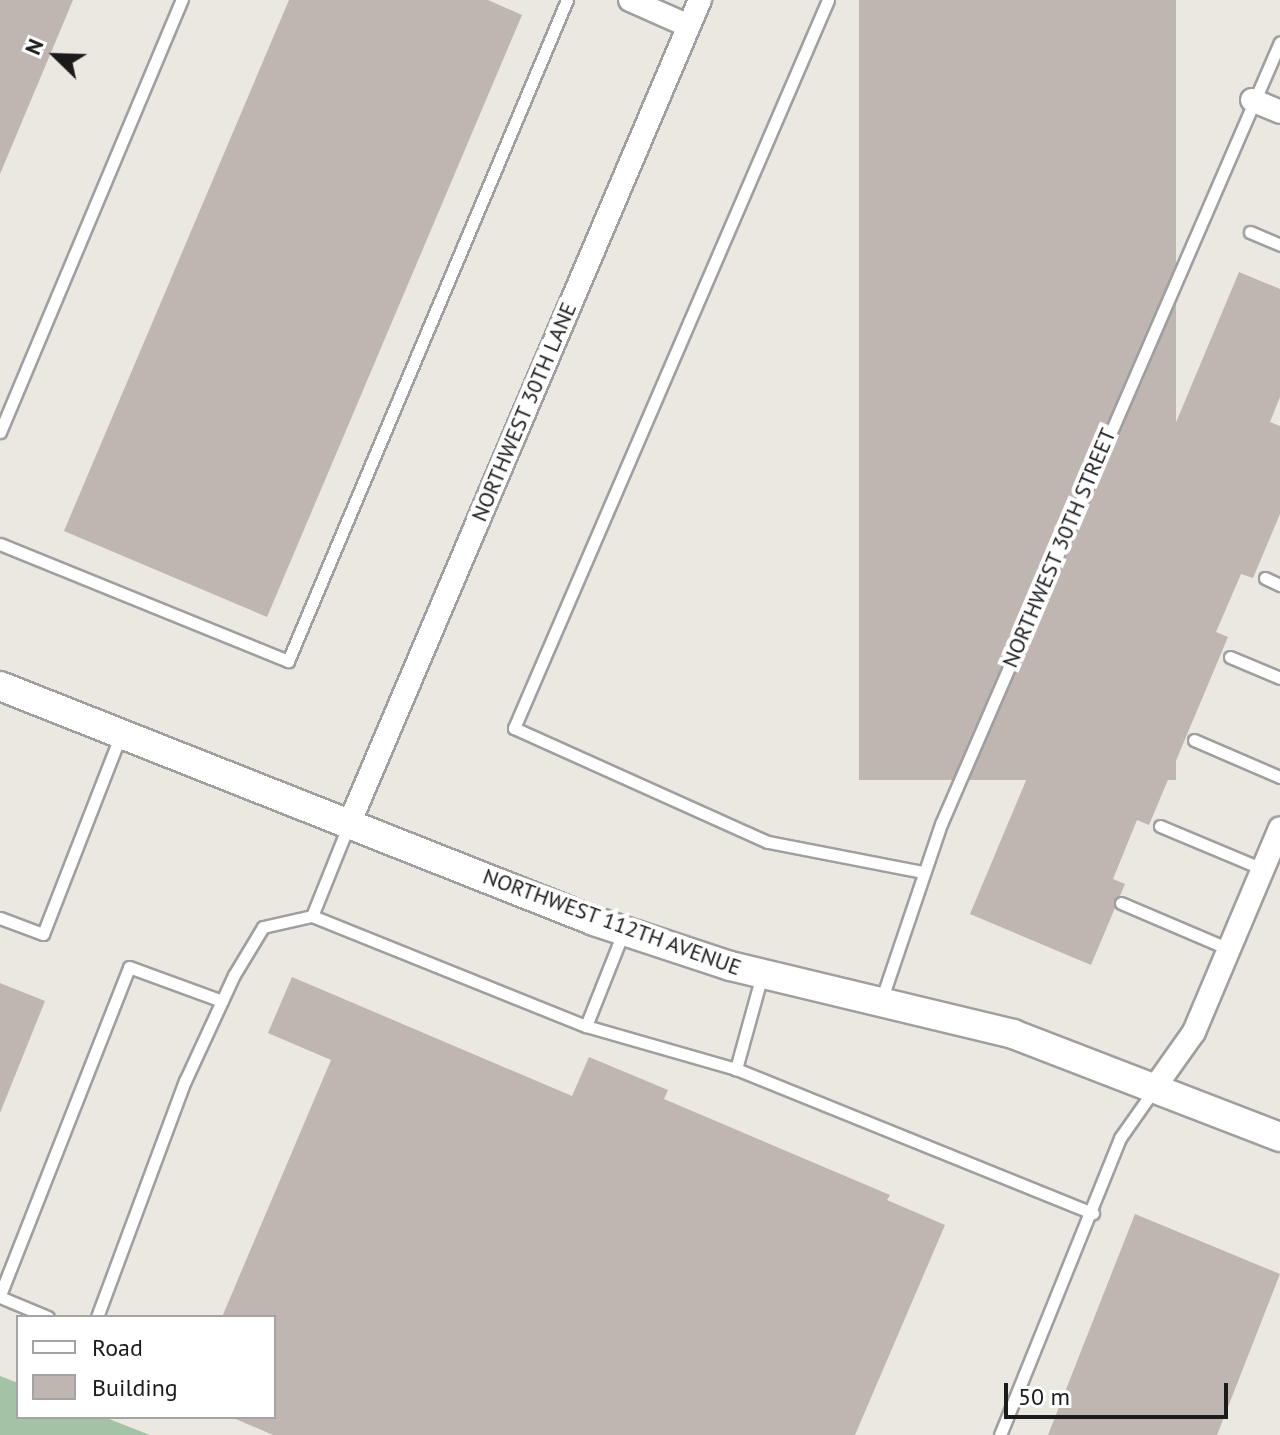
<!DOCTYPE html>
<html>
<head>
<meta charset="utf-8">
<style>
	body { margin:0 }
	#map { position:relative; width:1280px; height:1435px; overflow:hidden; background:#ebe7e1; font-family:"PT Sans",sans-serif }
	div>[style] { position:absolute }
	[style*='--x'] { left:calc(var(--x)*1px); top:calc(var(--y)*1px); width:calc(var(--w)*1px); rotate:calc(var(--a)*1deg) }
	.cemetery>* { inset:0; background:#a4c2a6 }
	.building>* { inset:0; background:#bfb6b1; transform-origin:0 0 }
	.roads { filter:drop-shadow(2px 0 #9f9f9f) drop-shadow(-2px 0 #9f9f9f) drop-shadow(0 2px #9f9f9f) drop-shadow(0 -2px #9f9f9f) }
	.service>* { height:11px; margin:-5.5px; padding:0 5.5px; transform-origin:5.5px; border-radius:5.5px; background:#fff }
	.minor>* { height:22px; margin:-11px; padding:0 11px; transform-origin:11px; border-radius:11px; background:#fff }
	.tertiary>* { height:28px; margin:-14px; padding:0 14px; transform-origin:14px; border-radius:14px; background:#fff }
	span { translate:-50% -50%; white-space:nowrap; text-align:center; line-height:1.15; -webkit-text-stroke:8px #fff; paint-order:stroke }
	.street-label { font-size:22px; color:#1b1b1b }
	.legend { position:absolute; left:16px; top:1315px; width:260px; height:104px; box-sizing:border-box; background:#fff; border:2px solid #a4a4a4; margin:0; padding:10px 14px; list-style:none; font-size:24px; color:#1b1b1b }
	.legend li { display:flex; align-items:center; gap:16px; height:40px }
	.legend b { width:40px; border:2px solid #a4a4a4 }
	.north { position:absolute; left:16px; top:16px; width:80px; height:80px; -webkit-text-stroke:6px #fff; paint-order:stroke; rotate:293deg; font-size:22px; font-weight:700; line-height:32px; text-align:center; color:#1b1b1b }
	.north::after { content:''; display:block; margin:auto; width:28px; height:36px; background:#1b1b1b; clip-path:polygon(50% 0,100% 100%,50% 72%,0 100%) }
	.scale { position:absolute; left:1004px; top:1383px; width:224px; height:36px; box-sizing:border-box; border:4px solid #1b1b1b; border-top:0; padding-left:10px; font-size:24px; line-height:28px; white-space:nowrap; color:#1b1b1b; -webkit-text-stroke:6px #fff; paint-order:stroke }
</style>
</head>
<body>
<div id="map">
	<div class="cemetery">
		<i style="clip-path:polygon(0 1376px,18px 1383px,18px 1417px,104px 1417px,150px 1435px,0 1435px)"></i>
	</div>
	<div class="building">
		<i style="clip-path:polygon(0 0,73px 0,0 174px)"></i>
		<i style="clip-path:polygon(289px 0,488px 0,522px 15px,267px 617px,64px 531px)"></i>
		<i style="left:859px;top:0;width:317px;height:780px"></i>
		<i style="clip-path:polygon(1239px 272px,1280px 289px,1280px 397px,1270px 422px,1280px 426px,1280px 514px,1253px 578px,1241px 574px,1216px 632px,1228px 637px,1149px 825px,1137px 820px,1113px 879px,1125px 884px,1091px 965px,970px 914px)"></i>
		<i style="clip-path:polygon(292px 977px,572px 1096px,589px 1057px,668px 1090px,664px 1099px,890px 1195px,887px 1200px,945px 1225px,855px 1435px,273px 1435px,231px 1417px,274px 1417px,274px 1317px,222px 1317px,331px 1060px,268px 1033px)"></i>
		<i style="clip-path:polygon(0 983px,45px 1001px,0 1113px)"></i>
		<i style="clip-path:polygon(1135px 1214px,1280px 1274px,1217px 1435px,1048px 1435px)"></i>
	</div>
	<div class="roads">
		<div class="service">
			<i style="--x:828;--y:0;--w:793;--a:113.33"></i>
			<i style="--x:514;--y:728;--w:278;--a:24.2"></i>
			<i style="--x:768;--y:842;--w:158;--a:11"></i>
			<i style="--x:1250;--y:232;--w:33;--a:23"></i>
			<i style="--x:0;--y:432;--w:469;--a:-67.2"></i>
			<i style="--x:0;--y:544;--w:311;--a:22.1"></i>
			<i style="--x:288;--y:661;--w:717;--a:-67.12"></i>
			<i style="--x:1265;--y:578;--w:17;--a:25"></i>
			<i style="--x:1230;--y:657;--w:54;--a:22.8"></i>
			<i style="--x:1194;--y:740;--w:94;--a:23.3"></i>
			<i style="--x:349;--y:824;--w:99;--a:111.9"></i>
			<i style="--x:312;--y:916;--w:295;--a:21.9"></i>
			<i style="--x:586;--y:1026;--w:156;--a:16"></i>
			<i style="--x:1160;--y:826;--w:112;--a:22.7"></i>
			<i style="--x:1121;--y:903;--w:117;--a:23.1"></i>
			<i style="--x:0;--y:918;--w:46;--a:20.4"></i>
			<i style="--x:43;--y:934;--w:215;--a:-68.7"></i>
			<i style="--x:762;--y:975;--w:98;--a:105.5"></i>
			<i style="--x:736;--y:1069;--w:385;--a:22"></i>
			<i style="--x:881;--y:1001;--w:187;--a:-71.3"></i>
			<i style="--x:941;--y:824;--w:852;--a:-66.56"></i>
			<i style="--x:586;--y:1026;--w:100;--a:-68.3"></i>
			<i style="--x:0;--y:1295;--w:352;--a:-68.5"></i>
			<i style="--x:129;--y:967;--w:99;--a:20.1"></i>
			<i style="--x:0;--y:1297;--w:52;--a:22.6"></i>
			<i style="--x:97;--y:1317;--w:252;--a:-69.6"></i>
			<i style="--x:185;--y:1081;--w:117;--a:-65.2"></i>
			<i style="--x:234;--y:975;--w:56;--a:-58.9"></i>
			<i style="--x:263;--y:927;--w:50;--a:-12.7"></i>
			<i style="--x:1000;--y:1435;--w:320;--a:-68"></i>
			<i style="--x:1120;--y:1138;--w:57;--a:-54.9"></i>
		</div>
		<div class="minor">
			<i style="--x:630;--y:0;--w:64;--a:23.8"></i>
			<i style="--x:1252;--y:100;--w:30;--a:23"></i>
			<i style="--x:349;--y:824;--w:896;--a:-66.93"></i>
			<i style="--x:1155;--y:1087;--w:67;--a:-54.7"></i>
			<i style="--x:1194;--y:1032;--w:221;--a:-67.1"></i>
		</div>
		<div class="tertiary">
			<i style="--x:0;--y:686;--w:639;--a:21.58"></i>
			<i style="--x:594;--y:921;--w:143;--a:18.3"></i>
			<i style="--x:730;--y:966;--w:291;--a:13.5"></i>
			<i style="--x:1013;--y:1034;--w:286;--a:21.1"></i>
		</div>
	</div>
	<div class="street-label">
		<span style="left:524px;top:412px;rotate:-67deg">NORTHWEST 30TH LANE</span>
		<span style="left:1059px;top:548px;rotate:-67deg">NORTHWEST 30TH STREET</span>
		<span style="left:612px;top:922px;rotate:20deg">NORTHWEST 112TH AVENUE</span>
	</div>
	<ul class="legend">
	<li><b style="height:10px;background:#fff"></b>Road</li>
	<li><b style="height:22px;background:#bfb6b1"></b>Building</li>
	</ul>
	<div class="north">N</div>
	<div class="scale">50 m</div>
</div>
</body>
</html>
